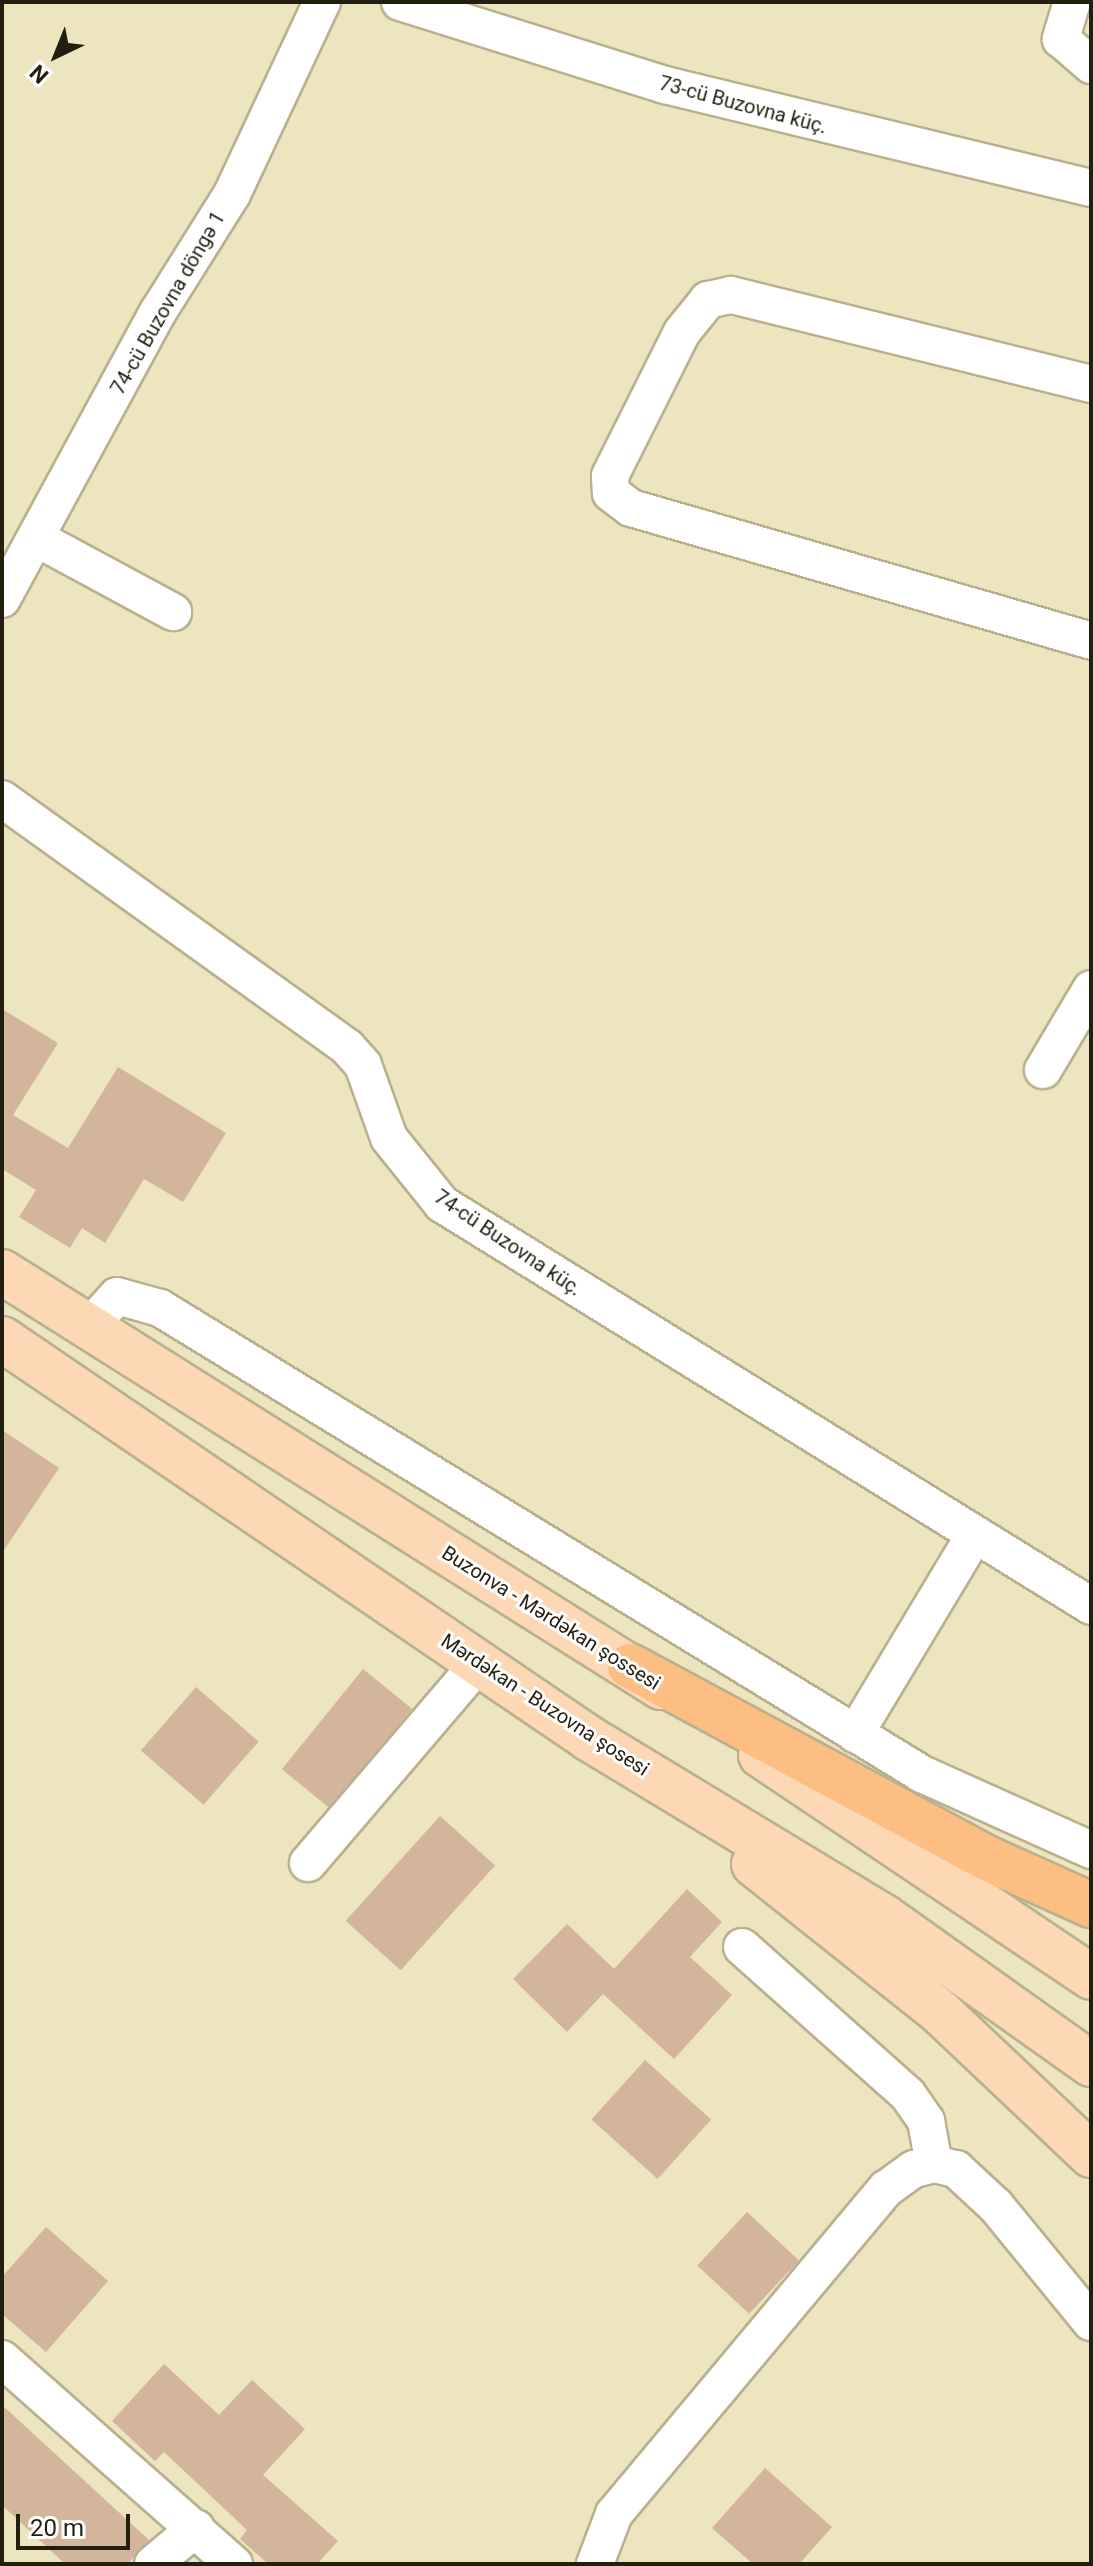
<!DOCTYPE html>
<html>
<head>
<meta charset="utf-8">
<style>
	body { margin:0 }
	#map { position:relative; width:1093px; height:2566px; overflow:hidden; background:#ece5c0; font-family:Roboto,sans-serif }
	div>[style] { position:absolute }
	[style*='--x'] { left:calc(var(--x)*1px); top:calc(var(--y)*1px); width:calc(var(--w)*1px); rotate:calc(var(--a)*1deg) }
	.building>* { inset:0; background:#d2b59b; transform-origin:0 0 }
	.roads { filter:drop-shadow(2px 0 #b9b18e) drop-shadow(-2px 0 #b9b18e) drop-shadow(0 2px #b9b18e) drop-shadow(0 -2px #b9b18e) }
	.minor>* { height:36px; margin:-18px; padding:0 18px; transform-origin:18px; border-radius:18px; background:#fff }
	.major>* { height:44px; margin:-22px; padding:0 22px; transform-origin:22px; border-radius:22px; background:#fdd8b5 }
	.highway>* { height:44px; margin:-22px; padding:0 22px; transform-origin:22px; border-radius:22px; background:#fcbe83 }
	span { translate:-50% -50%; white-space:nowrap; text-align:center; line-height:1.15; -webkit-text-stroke:6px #fff; paint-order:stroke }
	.street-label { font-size:20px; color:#221f11 }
	.frame { position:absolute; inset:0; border:4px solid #221f11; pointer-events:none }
	.north { position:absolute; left:16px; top:16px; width:80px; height:80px; -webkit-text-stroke:6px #fff; paint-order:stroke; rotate:223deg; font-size:22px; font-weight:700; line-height:32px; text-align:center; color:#221f11 }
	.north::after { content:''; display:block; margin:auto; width:28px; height:36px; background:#221f11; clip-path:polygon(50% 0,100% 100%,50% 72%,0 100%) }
	.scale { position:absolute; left:16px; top:2514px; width:114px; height:36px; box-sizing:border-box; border:4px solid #221f11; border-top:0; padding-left:10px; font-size:24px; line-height:28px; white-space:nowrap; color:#221f11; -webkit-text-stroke:6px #fff; paint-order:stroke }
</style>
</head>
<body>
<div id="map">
	<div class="building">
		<i style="clip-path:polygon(2px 1009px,58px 1043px,13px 1115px,68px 1148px,118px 1067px,226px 1133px,183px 1202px,144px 1179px,105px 1243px,82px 1228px,70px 1248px,19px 1217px,36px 1190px,2px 1169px)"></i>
		<i style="clip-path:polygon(2px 1430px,59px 1468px,2px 1553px)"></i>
		<i style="left:363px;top:1669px;width:63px;height:129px;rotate:39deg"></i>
		<i style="left:196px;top:1687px;width:83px;height:84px;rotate:41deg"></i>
		<i style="left:440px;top:1816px;width:74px;height:141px;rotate:42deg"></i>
		<i style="clip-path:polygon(687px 1889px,722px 1922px,690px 1957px,732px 1995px,674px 2059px,603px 1994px,567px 2032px,513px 1979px,567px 1924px,614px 1969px)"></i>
		<i style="left:645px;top:2060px;width:89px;height:80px;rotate:42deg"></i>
		<i style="left:747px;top:2212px;width:71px;height:73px;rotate:43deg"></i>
		<i style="clip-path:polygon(46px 2227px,108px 2281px,46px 2352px,2px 2314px,2px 2277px)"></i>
		<i style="clip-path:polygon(164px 2364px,219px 2415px,252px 2380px,305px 2429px,263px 2475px,338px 2541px,317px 2564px,268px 2564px,240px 2539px,247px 2530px,164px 2452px,155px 2461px,112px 2421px)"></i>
		<i style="clip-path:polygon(2px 2405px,149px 2540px,128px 2564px,65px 2564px,2px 2505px)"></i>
		<i style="clip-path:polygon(765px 2468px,832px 2527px,799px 2564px,753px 2564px,712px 2528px)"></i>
	</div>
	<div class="roads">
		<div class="minor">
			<i style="--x:400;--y:2;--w:278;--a:17.4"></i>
			<i style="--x:665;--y:85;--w:438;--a:13.6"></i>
			<i style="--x:1072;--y:2;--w:39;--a:107"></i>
			<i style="--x:1061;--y:39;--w:40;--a:41"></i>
			<i style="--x:1091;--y:384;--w:371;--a:-166.1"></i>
			<i style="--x:731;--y:295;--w:24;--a:168"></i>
			<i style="--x:708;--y:300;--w:41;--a:129.1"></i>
			<i style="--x:682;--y:332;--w:161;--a:116.6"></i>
			<i style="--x:610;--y:476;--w:17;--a:87"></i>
			<i style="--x:611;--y:493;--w:25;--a:37"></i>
			<i style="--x:631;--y:508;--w:479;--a:16.1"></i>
			<i style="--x:36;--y:538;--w:156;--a:28.4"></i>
			<i style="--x:2;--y:599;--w:327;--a:-61.5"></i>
			<i style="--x:158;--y:312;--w:139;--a:-57.9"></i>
			<i style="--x:232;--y:194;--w:212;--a:-64.9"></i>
			<i style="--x:2;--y:799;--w:425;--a:35.7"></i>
			<i style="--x:347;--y:1047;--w:24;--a:48"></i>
			<i style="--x:363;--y:1065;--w:77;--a:70.4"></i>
			<i style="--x:389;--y:1138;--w:85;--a:51.2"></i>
			<i style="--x:442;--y:1204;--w:763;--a:31.77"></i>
			<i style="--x:1043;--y:1070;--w:94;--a:-59.3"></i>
			<i style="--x:88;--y:1328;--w:43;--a:-47.8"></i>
			<i style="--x:117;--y:1296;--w:45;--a:15.6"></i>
			<i style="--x:160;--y:1308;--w:893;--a:31.45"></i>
			<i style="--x:922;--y:1774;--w:185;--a:24.2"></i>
			<i style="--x:855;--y:1734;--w:229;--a:-59"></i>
			<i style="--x:308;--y:1863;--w:263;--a:-49.5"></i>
			<i style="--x:742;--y:1947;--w:222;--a:41.7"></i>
			<i style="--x:908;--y:2095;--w:32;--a:55"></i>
			<i style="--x:926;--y:2121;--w:44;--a:79.5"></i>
			<i style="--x:2;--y:2359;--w:310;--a:41.5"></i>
			<i style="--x:153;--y:2564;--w:56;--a:-39.9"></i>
			<i style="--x:595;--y:2564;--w:53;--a:-69.2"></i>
			<i style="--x:614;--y:2514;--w:424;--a:-50.1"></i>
			<i style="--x:886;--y:2189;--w:34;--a:-36"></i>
			<i style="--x:914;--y:2169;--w:21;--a:-14"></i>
			<i style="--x:934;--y:2164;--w:23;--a:13"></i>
			<i style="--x:956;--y:2169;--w:54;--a:42.8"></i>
			<i style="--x:996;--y:2206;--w:150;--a:50.7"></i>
		</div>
		<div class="major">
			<i style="--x:2;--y:1272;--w:779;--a:32.2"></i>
			<i style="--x:2;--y:1339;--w:711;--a:34.23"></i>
			<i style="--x:590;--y:1739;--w:344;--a:31.2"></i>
			<i style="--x:884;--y:1917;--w:254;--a:35.4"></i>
			<i style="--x:761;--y:1755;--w:398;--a:33.9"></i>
			<i style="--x:754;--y:1864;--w:239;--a:38.5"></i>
			<i style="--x:941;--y:2013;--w:207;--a:43.4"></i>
		</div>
		<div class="highway">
			<i style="--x:630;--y:1666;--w:408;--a:28.3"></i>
			<i style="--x:989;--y:1859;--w:112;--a:24.3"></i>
		</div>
	</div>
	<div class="street-label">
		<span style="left:743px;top:105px;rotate:15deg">73-cü Buzovna küç.</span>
		<span style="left:168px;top:303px;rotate:-60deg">74-cü Buzovna döngə 1</span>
		<span style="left:508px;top:1243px;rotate:34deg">74-cü Buzovna küç.</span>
		<span style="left:551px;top:1618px;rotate:32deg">Buzonva - Mərdəkan şossesi</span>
		<span style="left:545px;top:1705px;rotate:33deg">Mərdəkan - Buzovna şosesi</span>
	</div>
	<div class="frame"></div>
	<div class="north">N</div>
	<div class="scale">20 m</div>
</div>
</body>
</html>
